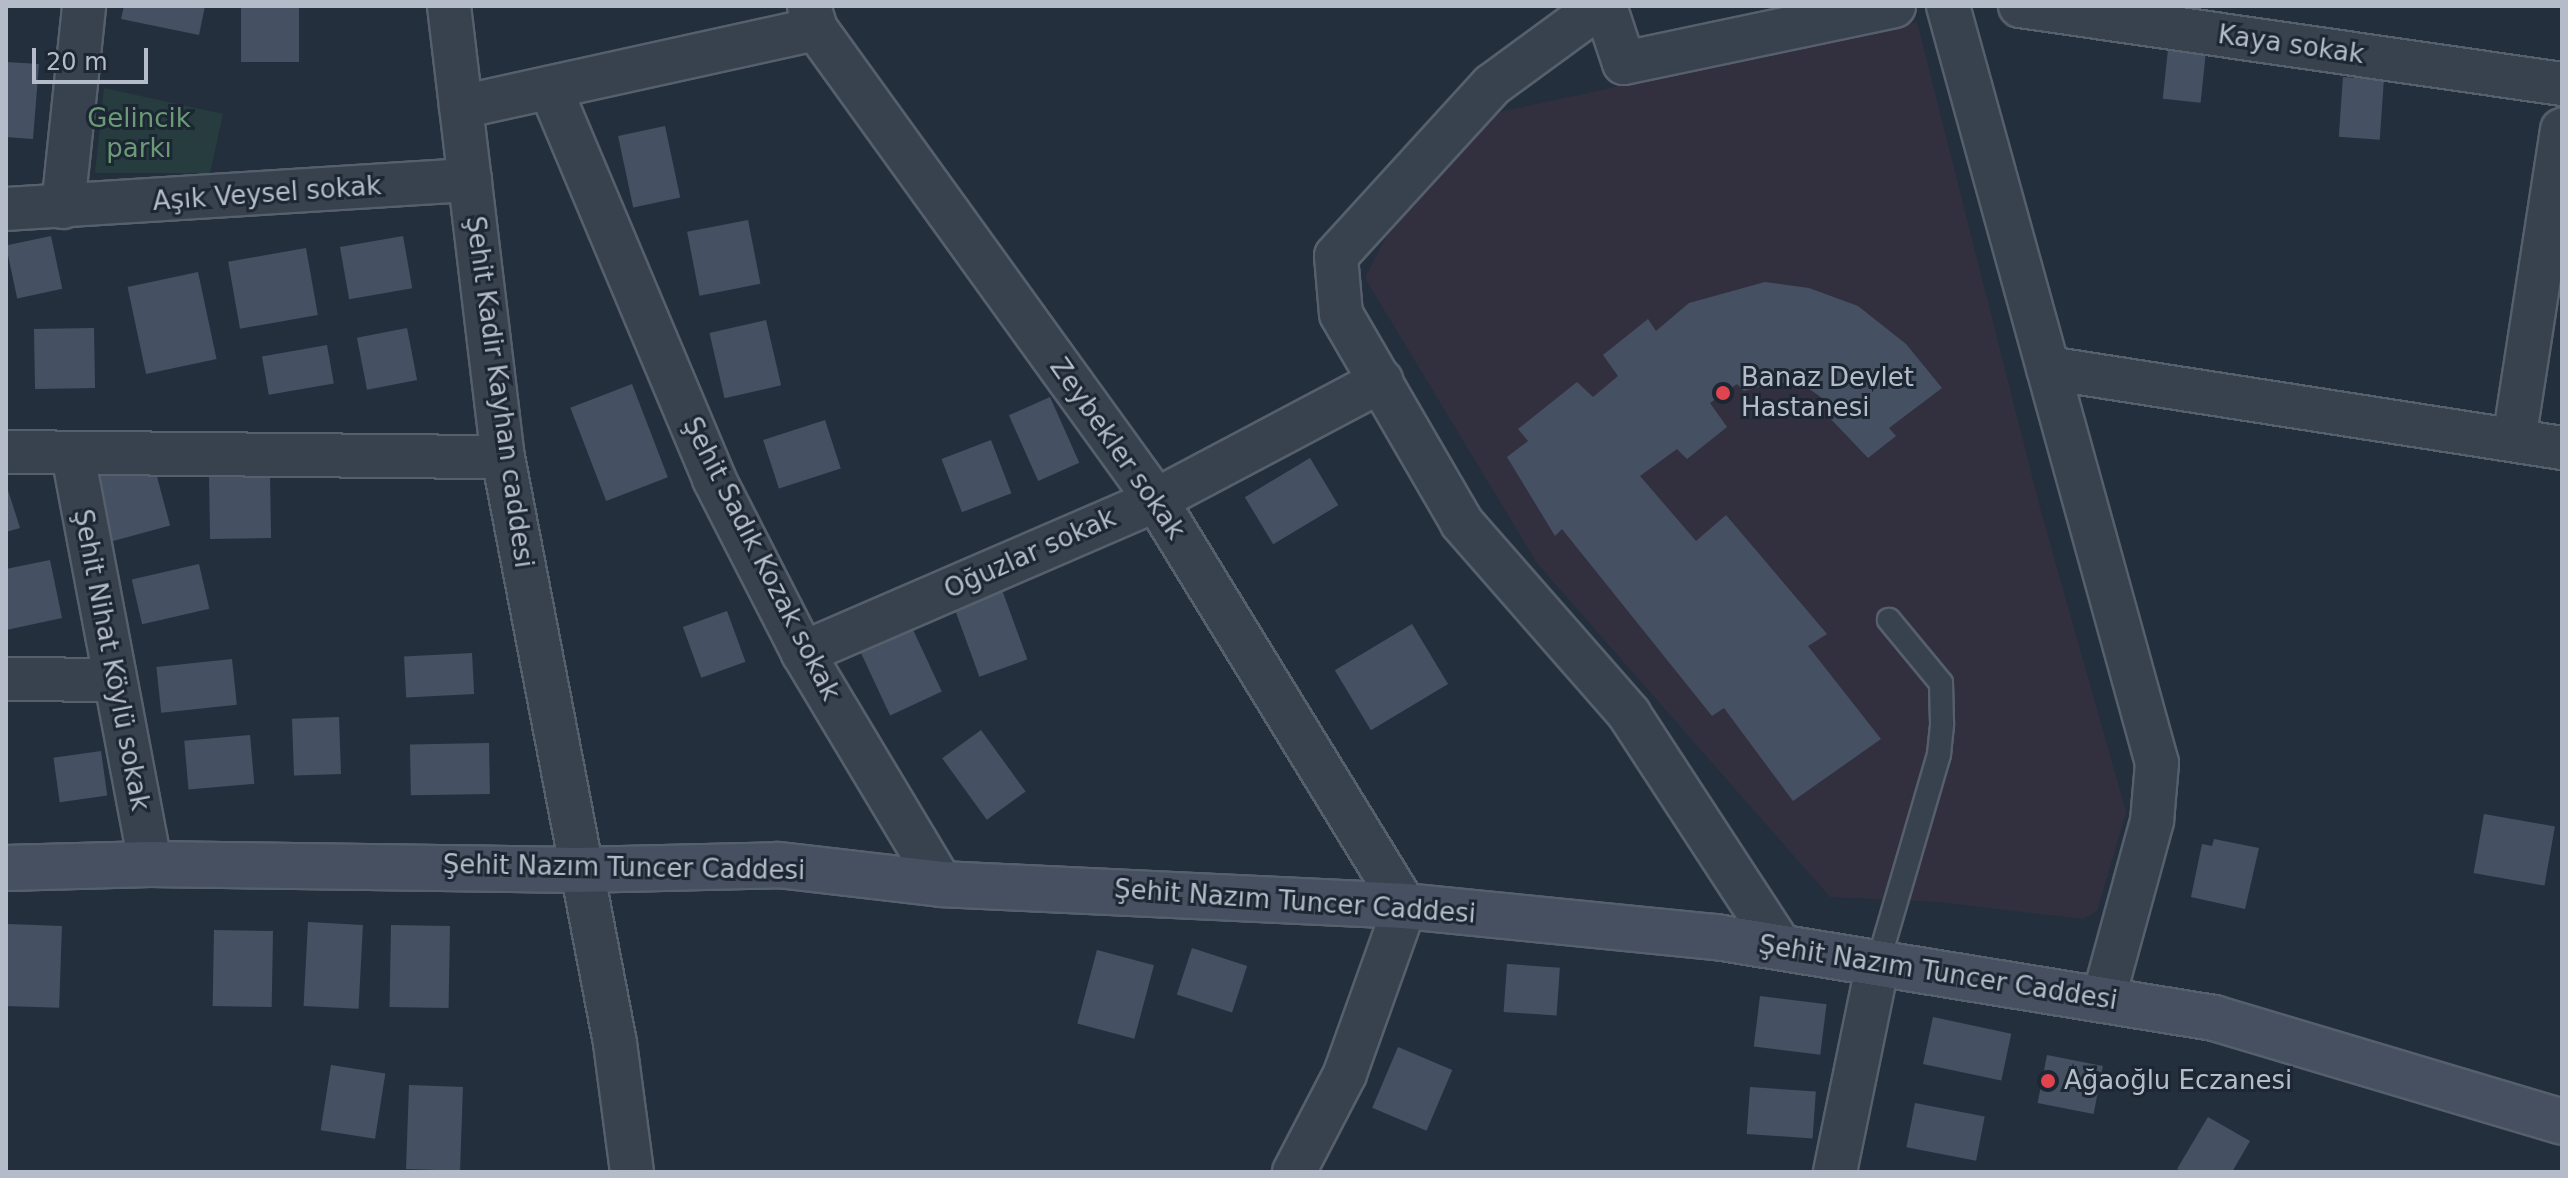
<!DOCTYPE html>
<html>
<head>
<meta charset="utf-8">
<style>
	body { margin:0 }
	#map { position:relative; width:2568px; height:1178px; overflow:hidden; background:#242f3e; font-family:"DejaVu Sans",sans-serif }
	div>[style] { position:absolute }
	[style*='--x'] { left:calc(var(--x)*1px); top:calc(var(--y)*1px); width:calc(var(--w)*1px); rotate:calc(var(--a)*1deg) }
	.medical>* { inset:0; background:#32303f }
	.green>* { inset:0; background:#263c3f }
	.building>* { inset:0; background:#455162; transform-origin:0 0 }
	.roads { filter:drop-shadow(2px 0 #565f6c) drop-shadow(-2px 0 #565f6c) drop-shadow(0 2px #565f6c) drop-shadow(0 -2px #565f6c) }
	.lane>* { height:22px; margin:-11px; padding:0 11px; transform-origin:11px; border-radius:11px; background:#38414e }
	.street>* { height:42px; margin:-21px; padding:0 21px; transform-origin:21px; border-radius:21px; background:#38414e }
	.secondary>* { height:44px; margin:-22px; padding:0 22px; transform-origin:22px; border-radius:22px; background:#465061 }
	.dots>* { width:22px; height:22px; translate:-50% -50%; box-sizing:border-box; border:4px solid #1d2633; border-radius:50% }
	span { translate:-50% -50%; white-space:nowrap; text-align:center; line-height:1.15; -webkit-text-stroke:6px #1d2633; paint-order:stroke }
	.street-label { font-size:26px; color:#b4bcc9 }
	.park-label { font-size:26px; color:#6b9a76 }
	.poi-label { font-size:26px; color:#b4bcc9 }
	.left { translate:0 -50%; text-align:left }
	.frame { position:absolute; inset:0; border:8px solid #b4bcc9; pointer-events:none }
	.scale { position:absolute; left:32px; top:48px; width:116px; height:36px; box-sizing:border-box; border:4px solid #b4bcc9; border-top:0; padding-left:10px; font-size:24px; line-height:28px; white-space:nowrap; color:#b4bcc9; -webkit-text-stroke:6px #1d2633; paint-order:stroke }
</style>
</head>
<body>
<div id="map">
	<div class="medical">
		<i style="clip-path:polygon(1917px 22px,2040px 508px,2126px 812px,2097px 911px,2083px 919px,1940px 902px,1830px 897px,1537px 563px,1365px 278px,1386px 237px,1495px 113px)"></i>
	</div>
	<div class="green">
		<i style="clip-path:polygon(104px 88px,223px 114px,210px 173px,95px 173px)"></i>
	</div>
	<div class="building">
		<i style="clip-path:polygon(124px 6px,205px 6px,199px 35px,121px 19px)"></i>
		<i style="left:241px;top:6px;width:58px;height:56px"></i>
		<i style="left:2168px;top:49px;width:38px;height:50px;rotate:6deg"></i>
		<i style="clip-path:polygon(6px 62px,39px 64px,33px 139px,6px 137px)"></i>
		<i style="left:2343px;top:77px;width:41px;height:60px;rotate:4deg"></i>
		<i style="left:665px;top:126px;width:73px;height:48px;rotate:78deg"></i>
		<i style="left:748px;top:220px;width:65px;height:62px;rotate:79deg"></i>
		<i style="left:51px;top:236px;width:54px;height:46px;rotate:78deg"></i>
		<i style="left:403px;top:236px;width:53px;height:64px;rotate:80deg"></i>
		<i style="left:306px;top:248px;width:68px;height:79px;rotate:80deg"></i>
		<i style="left:198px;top:272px;width:89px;height:72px;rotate:78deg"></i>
		<i style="clip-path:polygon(1765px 282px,1809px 288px,1858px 306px,1906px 344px,1942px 388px,1889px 428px,1896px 436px,1868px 458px,1828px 416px,1836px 408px,1808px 388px,1778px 382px,1744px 391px,1737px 384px,1710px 403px,1727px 427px,1687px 459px,1677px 449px,1640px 476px,1696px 541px,1726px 515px,1827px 634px,1808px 646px,1881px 739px,1793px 801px,1724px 708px,1712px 716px,1562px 529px,1555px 536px,1507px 457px,1528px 441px,1518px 429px,1577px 382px,1593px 397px,1618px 376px,1603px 355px,1648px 319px,1656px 331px,1689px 303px)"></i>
		<i style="left:766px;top:320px;width:67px;height:58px;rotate:77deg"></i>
		<i style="left:94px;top:328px;width:60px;height:60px;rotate:89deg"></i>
		<i style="left:407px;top:328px;width:53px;height:51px;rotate:79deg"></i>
		<i style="left:327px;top:345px;width:39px;height:66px;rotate:80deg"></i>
		<i style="left:632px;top:384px;width:100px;height:66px;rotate:69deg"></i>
		<i style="left:1050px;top:397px;width:72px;height:45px;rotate:66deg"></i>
		<i style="left:825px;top:420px;width:51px;height:65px;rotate:72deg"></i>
		<i style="left:991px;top:440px;width:57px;height:53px;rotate:69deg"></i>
		<i style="left:152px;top:458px;width:70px;height:60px;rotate:75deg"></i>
		<i style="left:1310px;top:458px;width:55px;height:76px;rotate:59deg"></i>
		<i style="left:270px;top:475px;width:63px;height:61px;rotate:89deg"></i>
		<i style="clip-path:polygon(6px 484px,20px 528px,6px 532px)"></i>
		<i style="clip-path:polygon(50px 560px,62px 618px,6px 630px,6px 569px)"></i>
		<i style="left:199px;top:564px;width:46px;height:69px;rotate:77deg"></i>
		<i style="left:1001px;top:587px;width:77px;height:51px;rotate:70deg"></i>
		<i style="left:727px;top:611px;width:54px;height:47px;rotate:70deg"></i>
		<i style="left:908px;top:619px;width:80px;height:57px;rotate:65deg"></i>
		<i style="left:1412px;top:624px;width:70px;height:90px;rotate:59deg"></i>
		<i style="left:472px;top:653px;width:41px;height:68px;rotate:87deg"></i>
		<i style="left:232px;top:659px;width:46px;height:76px;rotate:84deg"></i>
		<i style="left:339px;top:717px;width:57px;height:47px;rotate:88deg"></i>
		<i style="left:981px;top:730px;width:76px;height:48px;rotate:54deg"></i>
		<i style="left:250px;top:735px;width:49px;height:66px;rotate:85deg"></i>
		<i style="left:489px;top:743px;width:51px;height:79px;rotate:89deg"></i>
		<i style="left:101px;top:751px;width:45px;height:48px;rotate:82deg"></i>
		<i style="left:2484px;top:814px;width:72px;height:60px;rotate:10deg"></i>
		<i style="clip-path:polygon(2214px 839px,2259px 848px,2245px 909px,2191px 897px,2202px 844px,2212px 846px)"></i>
		<i style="left:308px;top:922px;width:55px;height:84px;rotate:3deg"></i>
		<i style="left:8px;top:924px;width:54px;height:82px;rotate:2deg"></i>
		<i style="left:391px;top:925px;width:59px;height:82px;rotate:1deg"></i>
		<i style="left:214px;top:930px;width:59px;height:76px;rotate:1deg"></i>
		<i style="left:1192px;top:948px;width:58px;height:49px;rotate:18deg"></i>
		<i style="left:1097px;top:950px;width:59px;height:76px;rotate:15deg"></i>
		<i style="left:1507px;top:964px;width:53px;height:48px;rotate:4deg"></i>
		<i style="left:1760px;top:996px;width:67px;height:51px;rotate:7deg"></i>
		<i style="left:1933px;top:1017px;width:80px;height:48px;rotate:12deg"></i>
		<i style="left:1398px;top:1047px;width:59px;height:66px;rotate:23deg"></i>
		<i style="left:2047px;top:1055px;width:57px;height:49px;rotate:11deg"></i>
		<i style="left:331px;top:1065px;width:55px;height:66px;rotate:9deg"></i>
		<i style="left:409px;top:1085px;width:54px;height:84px;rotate:2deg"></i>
		<i style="left:1750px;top:1087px;width:66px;height:47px;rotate:4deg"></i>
		<i style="left:1915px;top:1103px;width:71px;height:45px;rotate:11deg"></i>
		<i style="clip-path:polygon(2208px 1117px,2250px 1141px,2232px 1172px,2183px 1172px,2177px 1169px)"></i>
	</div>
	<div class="roads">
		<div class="lane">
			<i style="--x:1878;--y:963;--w:218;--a:-73.7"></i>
			<i style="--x:1939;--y:754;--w:31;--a:-84"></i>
			<i style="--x:1942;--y:723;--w:40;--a:-91.4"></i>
			<i style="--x:1941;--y:683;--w:82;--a:-129.5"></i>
		</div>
		<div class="street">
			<i style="--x:449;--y:6;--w:454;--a:83.2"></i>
			<i style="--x:503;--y:457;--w:597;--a:79.18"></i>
			<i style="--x:615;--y:1043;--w:130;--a:82.5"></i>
			<i style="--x:809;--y:6;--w:24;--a:73"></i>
			<i style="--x:816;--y:29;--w:581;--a:54.18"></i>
			<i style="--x:1156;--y:500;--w:476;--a:58.5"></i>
			<i style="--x:1405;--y:906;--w:178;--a:109.7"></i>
			<i style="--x:1345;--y:1074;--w:110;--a:117.5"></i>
			<i style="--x:1600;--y:6;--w:134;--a:143.8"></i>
			<i style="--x:1492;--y:85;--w:231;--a:132.4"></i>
			<i style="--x:1336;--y:256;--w:58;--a:85.1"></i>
			<i style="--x:1341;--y:314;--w:241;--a:59.9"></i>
			<i style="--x:1462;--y:523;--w:254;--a:48.8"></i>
			<i style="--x:1629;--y:714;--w:278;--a:56.9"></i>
			<i style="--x:1605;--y:6;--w:60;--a:71.6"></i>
			<i style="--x:1624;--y:63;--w:276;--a:-11.9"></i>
			<i style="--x:1948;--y:6;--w:785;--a:74.57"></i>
			<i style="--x:2157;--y:763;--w:58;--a:94.9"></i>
			<i style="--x:2152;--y:821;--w:186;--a:105.3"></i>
			<i style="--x:2020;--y:6;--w:548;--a:8.19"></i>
			<i style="--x:550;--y:88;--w:424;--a:67.2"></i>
			<i style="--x:714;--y:479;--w:195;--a:62.9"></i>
			<i style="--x:803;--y:653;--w:269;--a:59.1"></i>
			<i style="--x:461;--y:107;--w:363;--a:-12.4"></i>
			<i style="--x:63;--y:207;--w:202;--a:-84"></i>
			<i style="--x:6;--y:209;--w:465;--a:-3.6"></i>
			<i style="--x:2048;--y:368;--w:520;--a:8.85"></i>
			<i style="--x:2514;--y:440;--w:314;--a:-81.2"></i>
			<i style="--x:6;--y:452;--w:497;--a:0.6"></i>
			<i style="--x:73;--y:455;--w:416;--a:79.3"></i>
			<i style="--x:803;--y:653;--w:385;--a:-23.4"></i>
			<i style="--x:1156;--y:500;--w:255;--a:-27.9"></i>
			<i style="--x:6;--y:679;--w:107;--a:0.5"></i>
			<i style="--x:1835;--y:1172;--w:213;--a:-78.4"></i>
		</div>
		<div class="secondary">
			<i style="--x:6;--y:868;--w:144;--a:-1.6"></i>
			<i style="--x:150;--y:864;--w:429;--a:0.8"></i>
			<i style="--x:579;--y:870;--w:199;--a:-1.4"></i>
			<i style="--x:778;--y:865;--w:164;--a:6.6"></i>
			<i style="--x:941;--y:884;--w:465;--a:2.7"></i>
			<i style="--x:1405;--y:906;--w:313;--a:5.7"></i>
			<i style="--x:1716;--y:937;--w:505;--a:9.24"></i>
			<i style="--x:2214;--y:1018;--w:363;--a:16.6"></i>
		</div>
	</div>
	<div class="dots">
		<i style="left:1723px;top:393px;background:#e0444e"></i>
		<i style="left:2048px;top:1081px;background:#e0444e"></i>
	</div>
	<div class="street-label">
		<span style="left:2291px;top:45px;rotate:8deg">Kaya sokak</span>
		<span style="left:267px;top:194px;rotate:-4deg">Aşık Veysel sokak</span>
		<span style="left:499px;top:392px;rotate:82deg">Şehit Kadir Kayhan caddesi</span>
		<span style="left:1117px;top:449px;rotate:55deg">Zeybekler sokak</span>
		<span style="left:1030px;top:554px;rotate:-24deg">Oğuzlar sokak</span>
		<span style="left:761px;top:559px;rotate:63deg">Şehit Sadık Kozak sokak</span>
		<span style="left:111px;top:660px;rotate:79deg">Şehit Nihat Köylü sokak</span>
		<span style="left:624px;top:868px;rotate:1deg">Şehit Nazım Tuncer Caddesi</span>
		<span style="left:1295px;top:902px;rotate:4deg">Şehit Nazım Tuncer Caddesi</span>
		<span style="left:1938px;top:973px;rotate:9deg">Şehit Nazım Tuncer Caddesi</span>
	</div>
	<div class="park-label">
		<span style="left:139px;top:134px">Gelincik<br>parkı</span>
	</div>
	<div class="poi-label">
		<span class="left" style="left:1741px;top:393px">Banaz Devlet<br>Hastanesi</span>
		<span class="left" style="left:2064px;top:1081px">Ağaoğlu Eczanesi</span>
	</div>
	<div class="frame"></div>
	<div class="scale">20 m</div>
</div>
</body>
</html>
